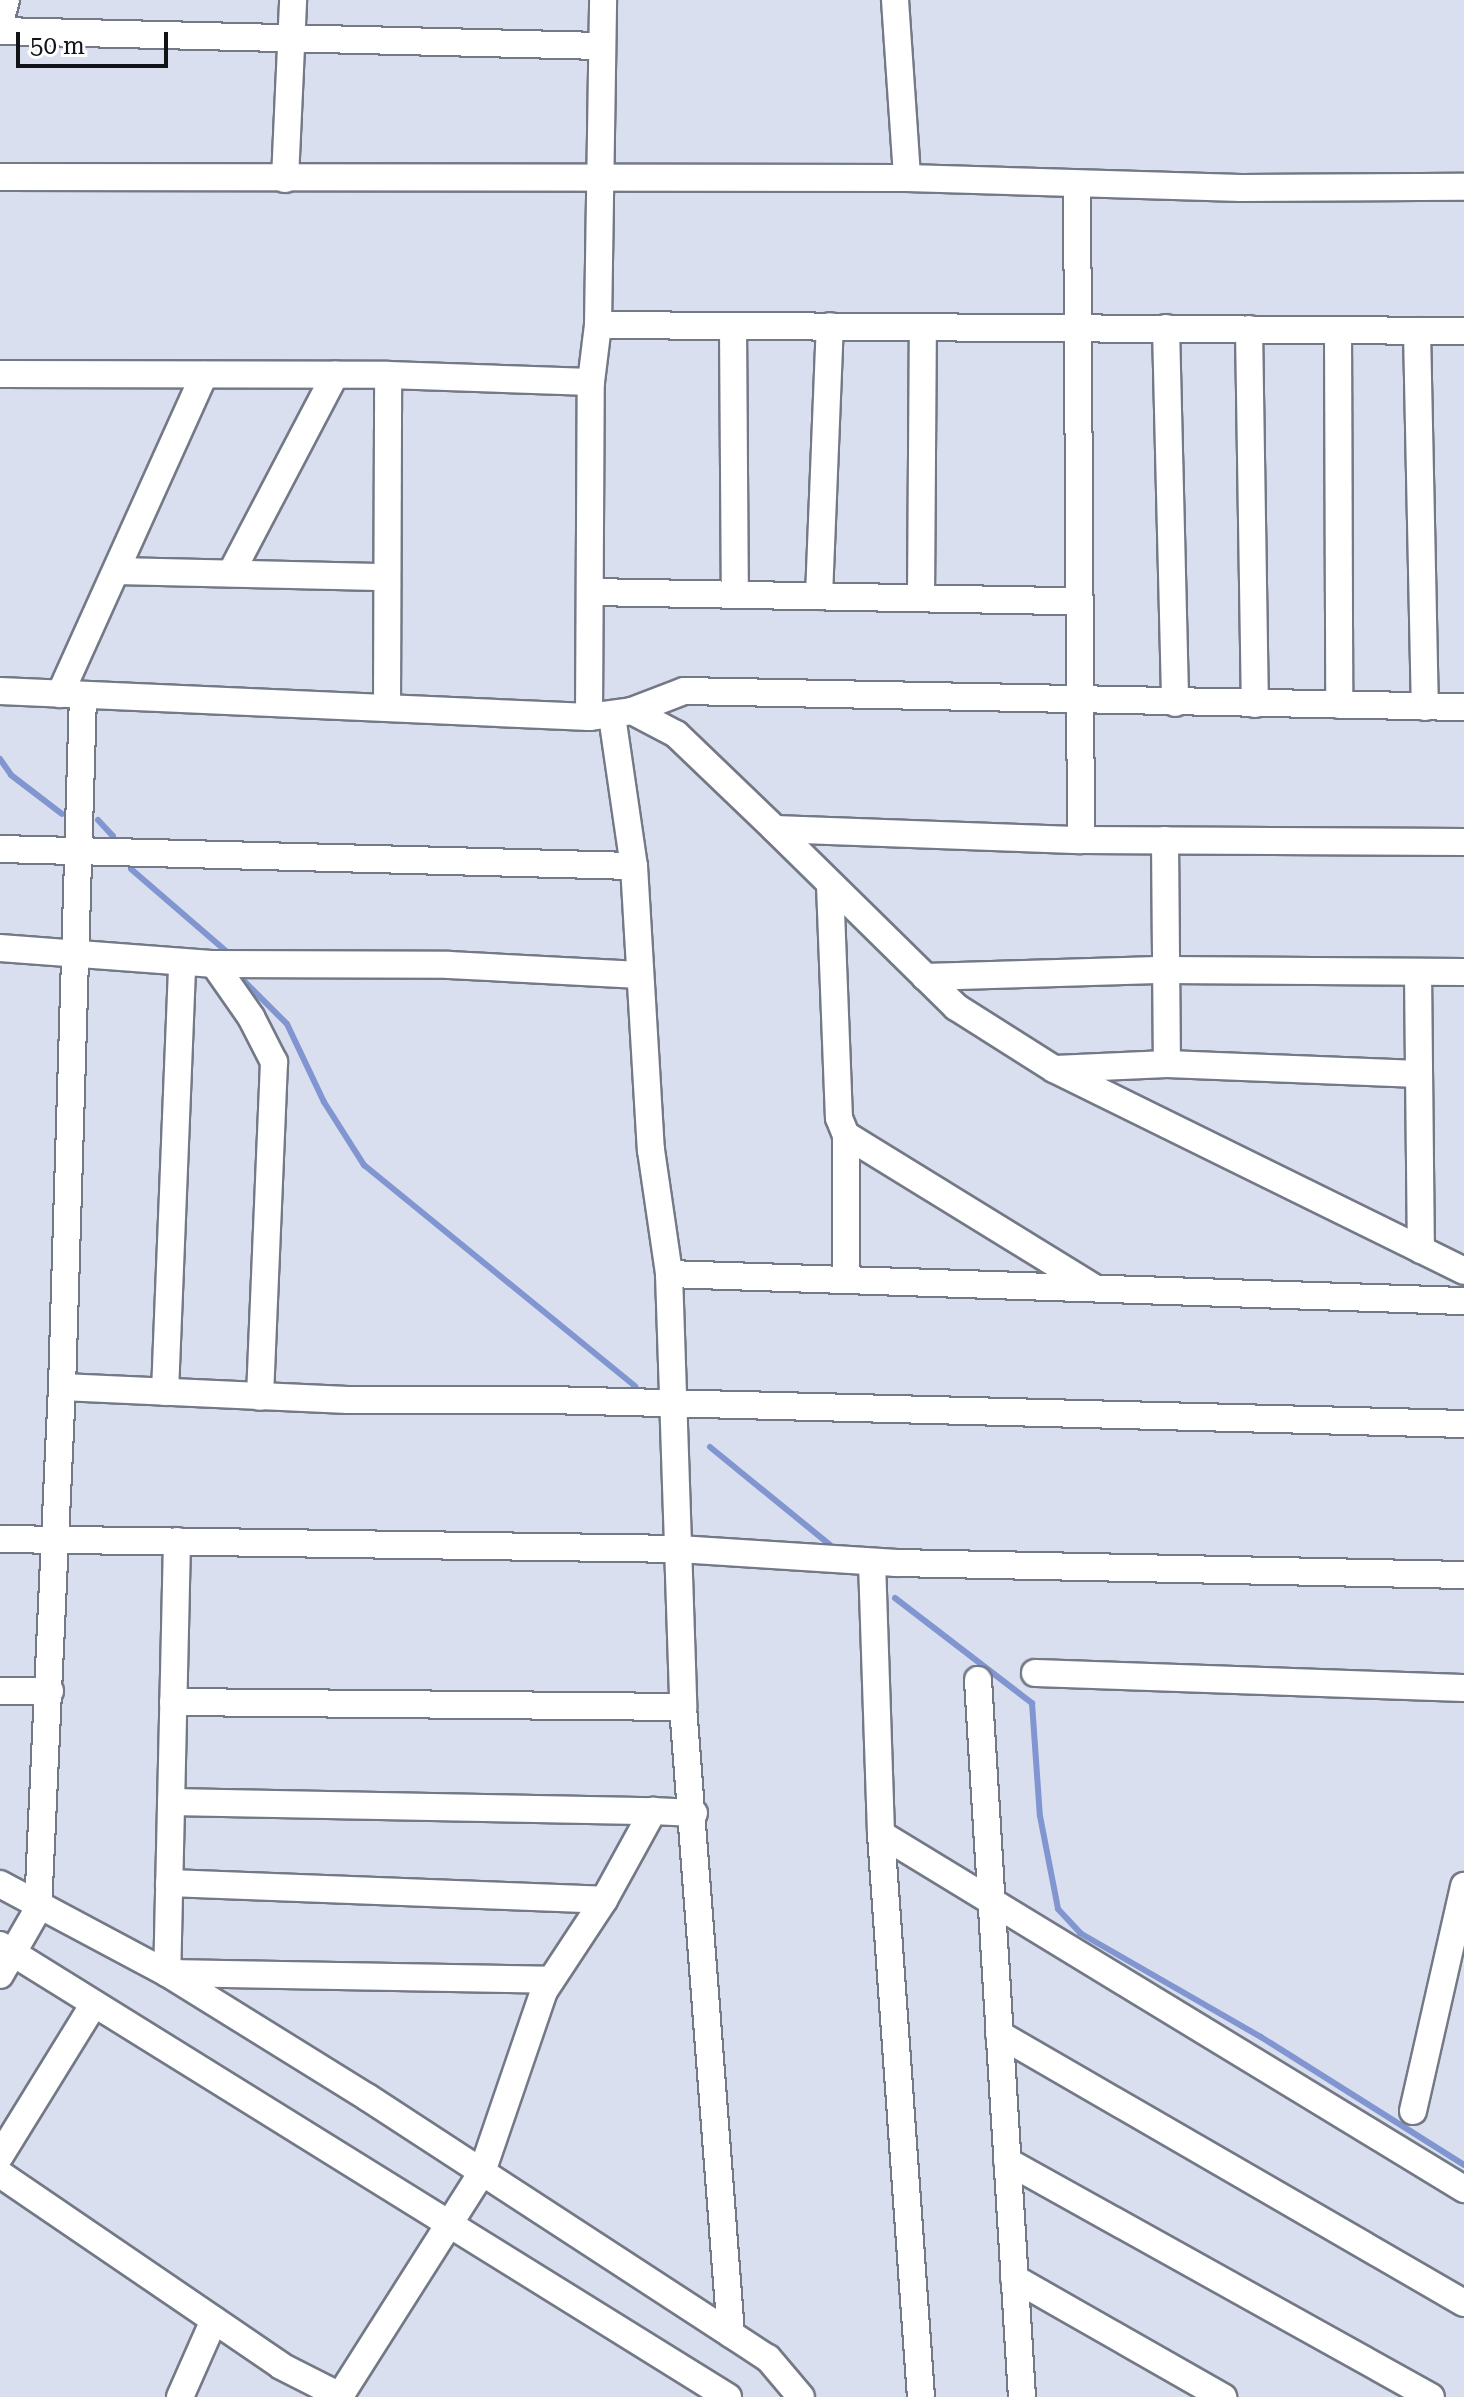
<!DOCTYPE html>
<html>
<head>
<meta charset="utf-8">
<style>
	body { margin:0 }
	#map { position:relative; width:1464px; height:2397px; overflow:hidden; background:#d9dfee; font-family:"Roboto Serif",serif }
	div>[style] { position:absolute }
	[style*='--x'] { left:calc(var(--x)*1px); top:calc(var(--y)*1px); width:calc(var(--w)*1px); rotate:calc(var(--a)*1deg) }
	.stream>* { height:6px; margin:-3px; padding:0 3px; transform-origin:3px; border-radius:3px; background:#8196d0 }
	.roads { filter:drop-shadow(2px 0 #737986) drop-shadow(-2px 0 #737986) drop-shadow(0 2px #737986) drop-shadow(0 -2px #737986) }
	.minor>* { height:26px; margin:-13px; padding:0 13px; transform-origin:13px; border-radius:13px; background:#fff }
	span { translate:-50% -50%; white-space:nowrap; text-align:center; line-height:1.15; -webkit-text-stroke:6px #fff; paint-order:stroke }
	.scale { position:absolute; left:16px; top:32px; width:152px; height:36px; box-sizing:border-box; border:4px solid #111318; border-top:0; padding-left:10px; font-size:24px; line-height:28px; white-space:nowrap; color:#111318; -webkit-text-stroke:6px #fff; paint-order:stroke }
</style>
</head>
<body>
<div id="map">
	<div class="stream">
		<i style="--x:0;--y:759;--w:19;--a:55"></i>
		<i style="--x:11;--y:775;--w:64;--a:37.4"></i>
		<i style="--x:98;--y:820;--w:22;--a:47"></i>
		<i style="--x:131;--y:869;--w:125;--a:40.8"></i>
		<i style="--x:240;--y:977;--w:66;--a:45"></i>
		<i style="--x:287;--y:1024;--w:86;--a:64.6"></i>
		<i style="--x:324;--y:1102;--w:75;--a:57.6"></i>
		<i style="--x:364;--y:1165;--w:350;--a:39.2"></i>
		<i style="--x:710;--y:1447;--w:154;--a:39.2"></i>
		<i style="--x:895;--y:1598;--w:173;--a:37.5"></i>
		<i style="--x:1032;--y:1703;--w:113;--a:86"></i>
		<i style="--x:1040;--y:1816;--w:95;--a:79"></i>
		<i style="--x:1058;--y:1909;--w:33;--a:47"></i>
		<i style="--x:1080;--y:1933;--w:209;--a:29.9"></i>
		<i style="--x:1261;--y:2037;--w:240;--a:32.2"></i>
	</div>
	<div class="roads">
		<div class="minor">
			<i style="--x:895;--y:0;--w:178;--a:86.1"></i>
			<i style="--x:0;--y:22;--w:23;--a:-75"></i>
			<i style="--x:0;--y:31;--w:602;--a:1.43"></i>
			<i style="--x:0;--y:177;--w:907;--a:0.06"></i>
			<i style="--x:907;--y:178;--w:334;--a:1.7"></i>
			<i style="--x:1241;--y:188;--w:223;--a:-0.3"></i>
			<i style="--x:285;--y:179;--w:179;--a:-87.4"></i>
			<i style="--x:1077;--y:184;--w:656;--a:89.65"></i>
			<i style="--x:598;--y:325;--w:866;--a:0.4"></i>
			<i style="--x:733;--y:326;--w:269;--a:89.6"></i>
			<i style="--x:1166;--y:328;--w:375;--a:88.6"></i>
			<i style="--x:1249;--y:329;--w:375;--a:89.1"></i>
			<i style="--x:1338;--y:330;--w:375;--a:89.8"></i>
			<i style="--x:1417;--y:331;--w:376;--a:88.8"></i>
			<i style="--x:0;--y:374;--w:388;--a:0.1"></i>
			<i style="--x:388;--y:375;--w:203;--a:2"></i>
			<i style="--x:118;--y:571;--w:269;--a:1.3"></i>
			<i style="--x:231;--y:573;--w:224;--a:-62.3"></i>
			<i style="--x:591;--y:592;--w:488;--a:1.1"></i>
			<i style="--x:819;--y:596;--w:270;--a:-87.7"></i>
			<i style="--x:921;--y:598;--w:271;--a:-89.6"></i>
			<i style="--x:0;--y:691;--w:590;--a:2.53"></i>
			<i style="--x:589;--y:717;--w:43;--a:-7.9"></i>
			<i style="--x:632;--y:711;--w:50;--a:27.6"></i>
			<i style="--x:676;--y:734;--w:137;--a:43.8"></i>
			<i style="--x:775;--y:829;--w:306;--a:2.1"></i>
			<i style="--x:1081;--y:840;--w:383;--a:0.3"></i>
			<i style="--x:60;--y:694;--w:350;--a:-65.7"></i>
			<i style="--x:387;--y:708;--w:333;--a:-89.8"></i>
			<i style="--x:632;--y:711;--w:56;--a:-21"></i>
			<i style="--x:684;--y:691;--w:780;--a:1.18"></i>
			<i style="--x:612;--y:716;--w:152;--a:81.7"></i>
			<i style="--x:634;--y:866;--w:285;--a:86.6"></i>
			<i style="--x:651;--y:1150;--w:125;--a:81.7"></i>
			<i style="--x:669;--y:1274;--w:433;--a:88.1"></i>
			<i style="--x:683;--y:1707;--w:629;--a:85.62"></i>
			<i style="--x:589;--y:717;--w:335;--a:-89.7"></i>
			<i style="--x:591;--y:382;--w:57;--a:-83"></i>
			<i style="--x:598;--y:325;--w:325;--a:-89.1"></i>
			<i style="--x:775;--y:829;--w:254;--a:44.5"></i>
			<i style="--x:956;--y:1007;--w:116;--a:32.3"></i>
			<i style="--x:1054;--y:1069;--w:457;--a:26.2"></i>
			<i style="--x:1165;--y:840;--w:224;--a:89.5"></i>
			<i style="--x:0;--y:849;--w:634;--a:1.54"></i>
			<i style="--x:830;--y:885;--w:233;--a:87.8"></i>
			<i style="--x:839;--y:1118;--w:18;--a:68"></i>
			<i style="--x:846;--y:1135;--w:290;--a:31.6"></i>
			<i style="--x:0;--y:948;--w:215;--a:4.3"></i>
			<i style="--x:214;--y:964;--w:235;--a:0.2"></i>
			<i style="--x:449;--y:965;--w:191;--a:3"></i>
			<i style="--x:214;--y:964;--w:65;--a:55.1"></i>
			<i style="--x:251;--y:1017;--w:51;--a:62.9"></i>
			<i style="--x:274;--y:1062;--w:335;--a:92.4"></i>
			<i style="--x:1418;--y:972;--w:278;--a:89.4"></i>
			<i style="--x:925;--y:977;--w:241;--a:-1.7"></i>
			<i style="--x:1166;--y:970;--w:298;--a:0.4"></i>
			<i style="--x:1055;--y:1069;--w:112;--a:-2.6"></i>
			<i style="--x:1167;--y:1064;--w:252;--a:2.3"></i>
			<i style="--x:669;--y:1274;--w:795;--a:1.95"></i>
			<i style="--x:846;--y:1280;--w:145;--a:-90"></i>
			<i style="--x:62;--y:1387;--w:286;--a:2.6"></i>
			<i style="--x:348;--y:1400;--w:200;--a:0"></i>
			<i style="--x:548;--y:1400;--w:916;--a:1.5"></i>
			<i style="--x:165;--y:1392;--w:430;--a:-87.7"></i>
			<i style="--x:0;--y:1539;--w:680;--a:0.84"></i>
			<i style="--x:680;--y:1549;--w:216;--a:3.7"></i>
			<i style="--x:896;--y:1563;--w:568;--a:1.21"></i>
			<i style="--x:177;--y:1541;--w:432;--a:91.3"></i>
			<i style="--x:167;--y:1973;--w:384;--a:1"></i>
			<i style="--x:872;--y:1562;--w:272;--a:88.1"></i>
			<i style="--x:881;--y:1834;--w:564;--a:85.94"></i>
			<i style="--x:1035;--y:1673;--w:429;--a:2"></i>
			<i style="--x:978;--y:1680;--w:718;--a:86.49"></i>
			<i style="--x:0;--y:1691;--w:50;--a:0"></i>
			<i style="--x:173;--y:1702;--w:510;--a:0.56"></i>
			<i style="--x:171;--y:1802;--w:482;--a:1.1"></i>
			<i style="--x:881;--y:1834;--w:683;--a:31.34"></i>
			<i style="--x:169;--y:1883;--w:435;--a:2.2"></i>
			<i style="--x:0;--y:1884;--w:189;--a:28.1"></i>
			<i style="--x:167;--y:1973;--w:235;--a:31.8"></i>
			<i style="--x:367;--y:2097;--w:478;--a:33.1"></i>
			<i style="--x:768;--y:2358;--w:51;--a:49.8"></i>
			<i style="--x:0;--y:1945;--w:857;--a:31.84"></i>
			<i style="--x:0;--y:1975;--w:76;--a:-60.1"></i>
			<i style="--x:38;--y:1909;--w:523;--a:-87.37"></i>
			<i style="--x:62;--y:1387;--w:692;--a:-88.26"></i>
			<i style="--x:999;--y:2034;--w:537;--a:30.05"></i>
			<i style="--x:1413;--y:2111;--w:231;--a:-77.2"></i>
			<i style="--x:0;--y:2156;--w:179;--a:-58.3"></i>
			<i style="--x:1007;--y:2161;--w:485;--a:29.1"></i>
			<i style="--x:0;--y:2174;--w:340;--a:34.3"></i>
			<i style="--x:281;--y:2366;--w:68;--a:26.9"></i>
			<i style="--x:1014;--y:2278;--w:241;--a:29.7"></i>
			<i style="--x:340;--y:2396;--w:265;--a:-57.6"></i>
			<i style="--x:482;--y:2172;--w:191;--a:-71.1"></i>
			<i style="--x:544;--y:1991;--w:109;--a:-56.6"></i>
			<i style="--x:604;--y:1900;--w:102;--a:-61.2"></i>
			<i style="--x:653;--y:1811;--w:41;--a:2.8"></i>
			<i style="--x:180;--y:2397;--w:84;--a:-66.2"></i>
		</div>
	</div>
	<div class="scale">50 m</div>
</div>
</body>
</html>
